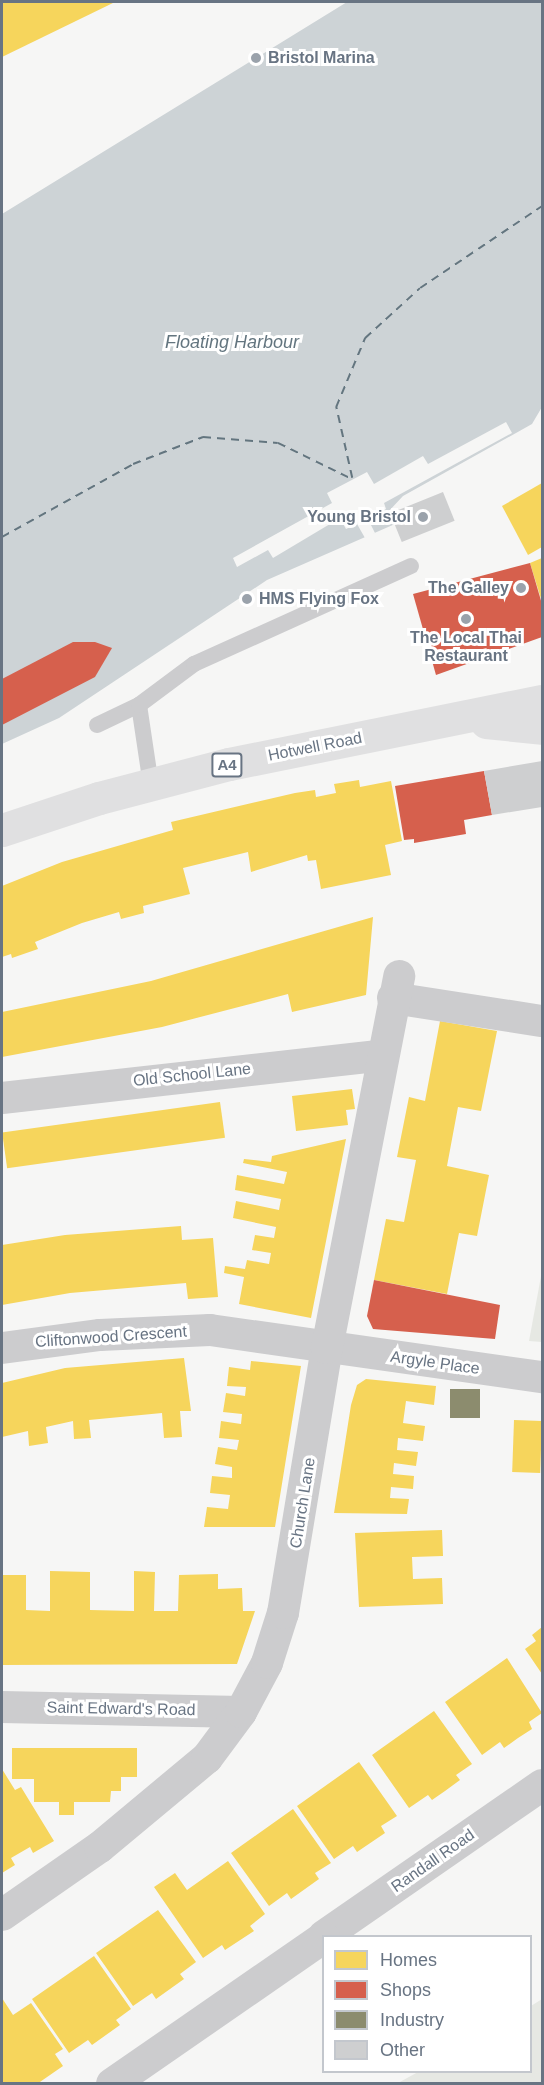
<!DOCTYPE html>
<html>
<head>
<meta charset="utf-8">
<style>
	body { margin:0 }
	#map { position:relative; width:544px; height:2085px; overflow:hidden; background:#f6f6f5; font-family:Arial,sans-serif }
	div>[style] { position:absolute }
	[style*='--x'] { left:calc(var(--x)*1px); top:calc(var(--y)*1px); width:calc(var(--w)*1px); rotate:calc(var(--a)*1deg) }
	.green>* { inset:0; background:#e6e8e3 }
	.water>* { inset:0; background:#cdd3d6 }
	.pier>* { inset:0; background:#f6f6f5 }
	.homes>* { inset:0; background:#f6d55c; transform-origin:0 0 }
	.shops>* { inset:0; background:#d6604d }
	.industry>* { inset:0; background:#8c8c6e; transform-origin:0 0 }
	.ferry>* { height:1.5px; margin-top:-0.75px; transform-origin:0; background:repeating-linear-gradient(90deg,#63757f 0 8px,transparent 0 14px) }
	.building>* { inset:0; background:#cecfd0; transform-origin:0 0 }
	.lane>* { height:16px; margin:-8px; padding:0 8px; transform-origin:8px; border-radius:8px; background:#ccccce }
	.street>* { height:32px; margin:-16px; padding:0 16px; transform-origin:16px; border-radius:16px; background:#ccccce }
	.primary>* { height:33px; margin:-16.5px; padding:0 16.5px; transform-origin:16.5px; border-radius:16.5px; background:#e0e0e1 }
	.dots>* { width:16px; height:16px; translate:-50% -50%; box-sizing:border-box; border:3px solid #fff; border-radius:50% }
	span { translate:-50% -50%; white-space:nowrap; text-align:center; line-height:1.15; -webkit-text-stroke:6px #fff; paint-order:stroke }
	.shield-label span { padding:2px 4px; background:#fff; border:2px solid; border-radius:4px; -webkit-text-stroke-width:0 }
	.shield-label { font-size:15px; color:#687483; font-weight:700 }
	.poi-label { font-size:16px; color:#687483; font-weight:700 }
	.left { translate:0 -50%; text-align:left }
	.right { translate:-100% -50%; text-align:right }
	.street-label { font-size:16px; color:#687483 }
	.water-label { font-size:18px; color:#63757f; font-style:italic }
	.frame { position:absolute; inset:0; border:3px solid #687483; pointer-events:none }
	.legend { position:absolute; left:322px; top:1935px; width:210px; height:138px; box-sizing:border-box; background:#fff; border:2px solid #c3c7cd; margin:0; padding:8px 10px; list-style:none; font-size:18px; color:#687483 }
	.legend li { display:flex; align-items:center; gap:12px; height:30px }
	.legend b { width:30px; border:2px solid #c3c7cd }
</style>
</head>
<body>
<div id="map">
	<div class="green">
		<i style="clip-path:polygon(542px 1271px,542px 1342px,529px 1341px)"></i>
		<i style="clip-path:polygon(542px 1999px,542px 2083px,398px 2083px,418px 2072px,530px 2072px,531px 2006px)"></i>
	</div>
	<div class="water">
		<i style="clip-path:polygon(347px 2px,542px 2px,542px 407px,532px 424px,403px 496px,389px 511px,395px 524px,267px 580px,59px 718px,2px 744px,2px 214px)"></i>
	</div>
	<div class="pier">
		<i style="clip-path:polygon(506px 422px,512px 433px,384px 503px,386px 509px,368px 519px,375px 533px,370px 536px,365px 538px,357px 524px,346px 529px,340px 518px,273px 558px,268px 550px,237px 567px,233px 558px,332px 503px,327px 493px,367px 472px,374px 484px,423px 456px,428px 464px)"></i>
	</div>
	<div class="homes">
		<i style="clip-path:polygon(2px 2px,115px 2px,2px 57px)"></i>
		<i style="clip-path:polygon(542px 483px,542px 547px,528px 555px,502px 506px)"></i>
		<i style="clip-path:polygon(542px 558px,542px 602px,530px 563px)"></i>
		<i style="clip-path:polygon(359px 780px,360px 787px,391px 781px,402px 841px,385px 845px,391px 875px,321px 889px,316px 860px,308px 861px,307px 855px,251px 872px,248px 852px,183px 868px,190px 894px,143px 906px,144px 913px,121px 919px,119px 912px,82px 923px,35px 942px,38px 949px,12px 958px,11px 954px,2px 957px,2px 886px,62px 862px,173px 830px,171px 822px,295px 793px,315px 790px,316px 797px,336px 793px,334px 784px)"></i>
		<i style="clip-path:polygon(373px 917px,366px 995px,292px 1012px,288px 994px,162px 1027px,2px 1057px,2px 1012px,151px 981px)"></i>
		<i style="clip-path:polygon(440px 1021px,497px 1031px,481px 1111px,458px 1107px,447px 1166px,489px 1175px,477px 1236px,459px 1233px,447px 1294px,374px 1280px,386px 1219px,404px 1222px,416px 1160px,397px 1157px,409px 1097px,425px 1101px)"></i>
		<i style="clip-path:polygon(352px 1089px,355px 1109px,346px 1110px,348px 1125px,296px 1131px,292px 1096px)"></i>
		<i style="left:220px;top:1102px;width:36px;height:220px;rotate:82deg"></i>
		<i style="clip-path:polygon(346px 1139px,311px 1318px,239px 1304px,244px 1277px,224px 1273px,225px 1266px,245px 1269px,247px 1260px,269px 1264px,271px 1253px,252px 1250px,255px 1235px,274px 1238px,276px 1227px,233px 1218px,236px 1201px,279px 1210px,281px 1199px,235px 1190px,237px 1175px,284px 1184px,287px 1172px,243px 1163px,244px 1159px,271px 1162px,272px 1156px)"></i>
		<i style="clip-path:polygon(181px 1226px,182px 1240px,213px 1238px,218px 1297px,188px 1299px,186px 1283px,70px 1293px,2px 1305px,2px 1245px,65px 1235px)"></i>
		<i style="clip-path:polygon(184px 1358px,191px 1411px,180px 1411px,182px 1437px,164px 1438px,162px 1413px,89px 1420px,91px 1438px,74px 1439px,73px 1421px,46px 1427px,48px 1443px,29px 1446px,28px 1431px,2px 1437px,2px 1383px,65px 1368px)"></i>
		<i style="clip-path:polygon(251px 1361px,301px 1366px,275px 1527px,204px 1527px,207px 1507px,228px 1509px,230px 1495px,210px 1493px,212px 1476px,232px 1478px,232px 1467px,215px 1464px,218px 1447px,237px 1450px,239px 1440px,219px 1438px,221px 1421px,241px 1424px,242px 1414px,223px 1412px,226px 1393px,245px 1396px,246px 1387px,227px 1386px,229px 1367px,250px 1370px)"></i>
		<i style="clip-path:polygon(366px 1379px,436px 1386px,434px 1405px,406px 1401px,403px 1423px,425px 1426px,423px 1441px,398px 1438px,397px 1450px,418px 1452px,416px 1466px,394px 1463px,393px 1474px,414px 1476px,413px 1489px,391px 1487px,390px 1498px,409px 1499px,407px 1514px,334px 1513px,351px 1405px,357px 1385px)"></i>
		<i style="left:514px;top:1420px;width:28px;height:52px;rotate:2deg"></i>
		<i style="clip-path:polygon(442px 1530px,443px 1556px,412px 1557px,413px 1579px,442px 1578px,443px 1604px,359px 1607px,355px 1533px)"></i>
		<i style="clip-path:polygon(50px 1571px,90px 1572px,90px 1610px,134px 1611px,134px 1571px,155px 1572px,154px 1611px,178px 1611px,179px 1575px,218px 1574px,218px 1589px,242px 1588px,243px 1611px,255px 1611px,237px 1664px,2px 1665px,2px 1575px,26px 1575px,26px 1610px,50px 1611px)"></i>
		<i style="clip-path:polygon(542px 1627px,542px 1674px,525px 1649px,536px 1641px,532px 1635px)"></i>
		<i style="clip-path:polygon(507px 1658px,542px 1713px,529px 1722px,532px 1729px,518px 1738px,504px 1748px,500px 1742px,482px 1755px,445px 1702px)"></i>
		<i style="clip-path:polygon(434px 1711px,472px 1764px,456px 1775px,460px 1780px,445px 1791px,432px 1800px,428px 1795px,409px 1808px,372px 1755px)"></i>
		<i style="clip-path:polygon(12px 1748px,137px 1748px,137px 1777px,121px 1777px,121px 1791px,111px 1791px,110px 1802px,74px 1802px,74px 1815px,59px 1815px,59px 1802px,34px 1802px,34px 1779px,12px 1779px)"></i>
		<i style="clip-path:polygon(359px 1762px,397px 1816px,381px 1826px,385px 1833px,357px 1852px,353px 1846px,334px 1859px,297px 1806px)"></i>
		<i style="clip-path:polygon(2px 1769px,15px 1790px,21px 1787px,54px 1841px,33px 1853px,30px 1847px,11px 1858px,15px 1865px,2px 1873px)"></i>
		<i style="clip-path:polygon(293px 1809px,331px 1863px,315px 1873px,319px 1879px,291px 1899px,287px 1893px,269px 1906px,231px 1853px)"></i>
		<i style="clip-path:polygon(228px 1861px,265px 1914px,250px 1926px,254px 1931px,225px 1950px,222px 1945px,203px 1958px,154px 1887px,175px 1873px,187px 1890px)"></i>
		<i style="clip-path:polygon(158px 1910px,196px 1962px,180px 1974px,184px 1979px,156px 1999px,152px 1993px,133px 2006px,96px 1953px)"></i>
		<i style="clip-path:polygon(94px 1956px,131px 2009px,116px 2020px,120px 2025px,92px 2045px,88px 2040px,69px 2053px,32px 1999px)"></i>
		<i style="clip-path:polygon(2px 1998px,13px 2015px,31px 2003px,63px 2049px,55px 2054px,63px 2066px,37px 2084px,2px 2084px)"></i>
	</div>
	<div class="shops">
		<i style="clip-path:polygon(530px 563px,542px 604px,542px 637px,436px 675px,413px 594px)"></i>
		<i style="clip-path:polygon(73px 642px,95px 642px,112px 648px,95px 677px,2px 725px,2px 679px)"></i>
		<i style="clip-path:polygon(484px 771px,492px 815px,464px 820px,466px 834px,414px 843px,414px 839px,404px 840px,395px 786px)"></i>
		<i style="clip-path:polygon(374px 1280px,500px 1305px,495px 1339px,373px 1329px,367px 1316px)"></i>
	</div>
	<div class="industry">
		<i style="left:450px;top:1389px;width:30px;height:29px"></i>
	</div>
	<div class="ferry">
		<i style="--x:352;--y:478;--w:73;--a:-102.7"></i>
		<i style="--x:336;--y:407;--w:75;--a:-67.2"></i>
		<i style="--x:365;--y:338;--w:74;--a:-42.3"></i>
		<i style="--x:420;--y:288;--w:147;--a:-33.9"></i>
		<i style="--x:2;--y:537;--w:150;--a:-29.1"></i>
		<i style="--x:133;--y:464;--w:75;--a:-21.1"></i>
		<i style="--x:203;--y:437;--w:75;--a:4.6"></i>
		<i style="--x:278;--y:443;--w:82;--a:25.9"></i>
	</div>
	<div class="building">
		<i style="left:443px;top:492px;width:31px;height:57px;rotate:68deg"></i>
		<i style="clip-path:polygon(542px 761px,542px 807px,492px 815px,484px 771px)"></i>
	</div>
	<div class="lane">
		<i style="--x:139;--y:705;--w:81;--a:81.5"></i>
		<i style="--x:97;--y:725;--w:47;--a:-25.5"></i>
		<i style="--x:139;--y:705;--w:69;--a:-36.7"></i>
		<i style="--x:194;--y:664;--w:238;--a:-24.3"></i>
	</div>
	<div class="street">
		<i style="--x:393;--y:998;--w:151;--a:8.8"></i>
		<i style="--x:2;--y:1098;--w:383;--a:-6.4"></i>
		<i style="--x:2;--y:1348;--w:99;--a:-7.6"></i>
		<i style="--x:100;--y:1335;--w:110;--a:-2.6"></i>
		<i style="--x:210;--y:1330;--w:335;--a:8.1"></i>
		<i style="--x:2;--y:1707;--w:239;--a:1.2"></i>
		<i style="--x:2;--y:1915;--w:119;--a:-34.8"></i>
		<i style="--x:100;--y:1847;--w:139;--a:-39.8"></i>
		<i style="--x:207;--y:1758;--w:57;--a:-53.5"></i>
		<i style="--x:241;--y:1712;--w:55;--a:-62"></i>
		<i style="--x:267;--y:1663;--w:52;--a:-72.3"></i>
		<i style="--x:283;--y:1613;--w:269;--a:-80.6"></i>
		<i style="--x:327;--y:1348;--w:379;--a:-79"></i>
		<i style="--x:324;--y:1936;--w:265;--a:-34.7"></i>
		<i style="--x:112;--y:2084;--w:258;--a:-34.7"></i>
	</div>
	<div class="primary">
		<i style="--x:486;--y:722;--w:56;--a:6.1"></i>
		<i style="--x:2;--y:830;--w:102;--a:-18.3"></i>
		<i style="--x:99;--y:798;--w:134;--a:-14.7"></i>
		<i style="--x:229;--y:764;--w:319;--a:-11.4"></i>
	</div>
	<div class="dots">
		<i style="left:256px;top:58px;background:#9aa2ab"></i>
		<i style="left:423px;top:517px;background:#9aa2ab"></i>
		<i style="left:521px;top:588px;background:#9aa2ab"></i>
		<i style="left:247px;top:599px;background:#9aa2ab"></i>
		<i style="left:466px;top:619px;background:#9aa2ab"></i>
	</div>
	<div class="shield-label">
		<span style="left:227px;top:765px">A4</span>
	</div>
	<div class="poi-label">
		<span class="left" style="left:268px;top:58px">Bristol Marina</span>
		<span class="right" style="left:411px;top:517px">Young Bristol</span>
		<span class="right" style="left:509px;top:588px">The Galley</span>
		<span class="left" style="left:259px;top:599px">HMS Flying Fox</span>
		<span style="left:466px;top:647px">The Local Thai<br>Restaurant</span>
	</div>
	<div class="street-label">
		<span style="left:315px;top:747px;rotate:-11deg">Hotwell Road</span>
		<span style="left:192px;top:1075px;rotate:-6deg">Old School Lane</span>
		<span style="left:111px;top:1337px;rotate:-4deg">Cliftonwood Crescent</span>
		<span style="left:435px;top:1363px;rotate:8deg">Argyle Place</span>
		<span style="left:303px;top:1503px;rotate:-81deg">Church Lane</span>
		<span style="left:121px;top:1709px;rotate:1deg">Saint Edward's Road</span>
		<span style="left:433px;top:1861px;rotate:-35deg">Randall Road</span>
	</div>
	<div class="water-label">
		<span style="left:232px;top:342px">Floating Harbour</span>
	</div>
	<div class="frame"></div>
	<ul class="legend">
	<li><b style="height:16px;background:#f6d55c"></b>Homes</li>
	<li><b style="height:16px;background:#d6604d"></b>Shops</li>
	<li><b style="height:16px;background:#8c8c6e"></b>Industry</li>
	<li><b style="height:16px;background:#cecfd0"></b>Other</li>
	</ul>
</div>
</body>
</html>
